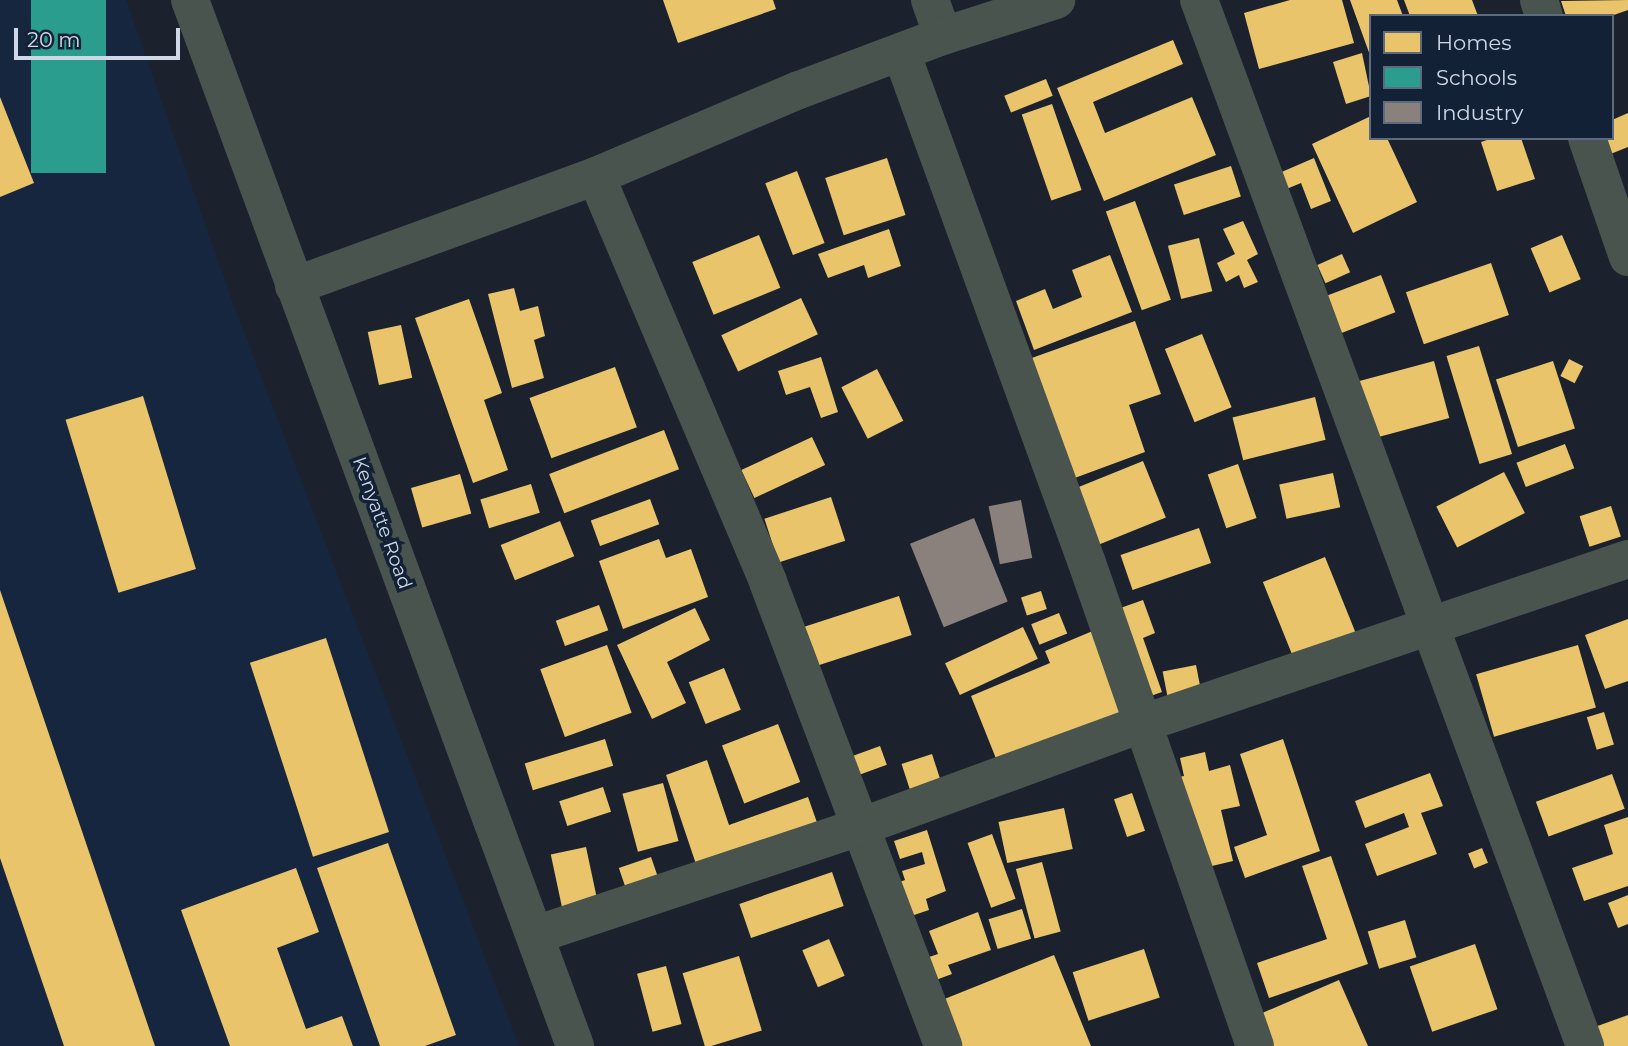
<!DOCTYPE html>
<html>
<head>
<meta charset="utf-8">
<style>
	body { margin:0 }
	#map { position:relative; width:1628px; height:1046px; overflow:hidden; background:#1b222e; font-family:Montserrat,sans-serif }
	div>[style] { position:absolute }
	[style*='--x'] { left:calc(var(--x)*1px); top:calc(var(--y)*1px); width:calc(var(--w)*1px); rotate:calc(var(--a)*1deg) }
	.built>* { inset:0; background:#16263e }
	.homes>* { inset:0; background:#e9c46a; transform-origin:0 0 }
	.schools>* { inset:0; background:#2a9d8f; transform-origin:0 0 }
	.industry>* { inset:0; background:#8a817c; transform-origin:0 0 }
	.street>* { height:38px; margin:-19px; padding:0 19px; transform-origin:19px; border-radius:19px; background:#48544d }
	span { translate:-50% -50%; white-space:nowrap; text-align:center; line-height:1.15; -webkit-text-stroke:7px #132136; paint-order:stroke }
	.street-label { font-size:19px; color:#cfd8e7 }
	.legend { position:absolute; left:1369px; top:14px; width:245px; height:126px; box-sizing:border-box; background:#132136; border:2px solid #5e6a7d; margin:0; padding:9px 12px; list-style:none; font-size:21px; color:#cfd8e7 }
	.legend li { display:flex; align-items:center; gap:14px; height:35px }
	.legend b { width:35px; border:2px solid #5e6a7d }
	.scale { position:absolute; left:14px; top:28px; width:166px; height:32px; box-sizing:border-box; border:4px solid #cfd8e7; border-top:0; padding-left:9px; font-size:21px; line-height:24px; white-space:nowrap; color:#cfd8e7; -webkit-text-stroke:5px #132136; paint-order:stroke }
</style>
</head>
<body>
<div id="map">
	<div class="built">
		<i style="clip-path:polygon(0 0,126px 0,234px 306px,519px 1046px,0 1046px)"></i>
	</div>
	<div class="homes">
		<i style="clip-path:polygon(663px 0,773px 0,776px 9px,678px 43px)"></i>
		<i style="clip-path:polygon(1290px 0,1342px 0,1354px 43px,1259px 69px,1244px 13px)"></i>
		<i style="clip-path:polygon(1350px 0,1397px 0,1403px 16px,1371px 16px,1371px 58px)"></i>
		<i style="clip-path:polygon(1404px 0,1472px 0,1478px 16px,1410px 16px)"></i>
		<i style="clip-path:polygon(1628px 0,1628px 10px,1611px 16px,1566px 16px,1561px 1px)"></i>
		<i style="clip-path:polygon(1173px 40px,1183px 64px,1093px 102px,1105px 133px,1192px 97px,1216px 155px,1104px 201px,1057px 88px)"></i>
		<i style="clip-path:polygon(1362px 53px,1371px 96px,1346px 104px,1333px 62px)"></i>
		<i style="left:1046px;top:79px;width:18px;height:45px;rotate:68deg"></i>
		<i style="clip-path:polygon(0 97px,34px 183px,0 197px)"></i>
		<i style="left:1052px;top:104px;width:91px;height:32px;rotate:71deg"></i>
		<i style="clip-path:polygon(1628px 113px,1628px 147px,1603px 157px,1595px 138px,1612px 138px,1612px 120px)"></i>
		<i style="clip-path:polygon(1371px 116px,1371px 138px,1387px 138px,1417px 202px,1353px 233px,1312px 144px)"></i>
		<i style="clip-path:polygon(1493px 138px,1521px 138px,1535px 179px,1497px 191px,1481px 142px)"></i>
		<i style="left:887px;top:158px;width:60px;height:65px;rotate:72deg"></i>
		<i style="clip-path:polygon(1314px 158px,1331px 201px,1311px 209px,1301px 183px,1284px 190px,1277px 174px)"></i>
		<i style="left:1231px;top:166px;width:32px;height:60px;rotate:72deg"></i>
		<i style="left:797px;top:171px;width:77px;height:34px;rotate:69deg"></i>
		<i style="left:1135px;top:201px;width:105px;height:31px;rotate:70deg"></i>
		<i style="clip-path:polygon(1243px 221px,1258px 254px,1247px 260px,1258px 282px,1244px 288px,1239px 275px,1226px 282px,1217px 263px,1235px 254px,1223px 229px)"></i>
		<i style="clip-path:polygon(889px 229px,901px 266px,868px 278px,864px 265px,828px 278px,818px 254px)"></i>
		<i style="left:759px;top:235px;width:57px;height:72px;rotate:68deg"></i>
		<i style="left:1562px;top:235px;width:48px;height:34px;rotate:67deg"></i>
		<i style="left:1199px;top:238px;width:55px;height:32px;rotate:76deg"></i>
		<i style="left:1342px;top:254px;width:20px;height:27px;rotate:66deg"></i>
		<i style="clip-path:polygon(1110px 255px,1132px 312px,1034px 350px,1016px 301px,1045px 289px,1053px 309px,1082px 297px,1072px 270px)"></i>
		<i style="left:1491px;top:263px;width:55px;height:90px;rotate:71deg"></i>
		<i style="left:1381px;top:275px;width:40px;height:68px;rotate:69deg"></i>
		<i style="clip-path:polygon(514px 288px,520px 311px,538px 306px,545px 336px,534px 340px,544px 378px,512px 388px,488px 294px)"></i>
		<i style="left:801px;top:298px;width:40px;height:88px;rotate:65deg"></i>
		<i style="clip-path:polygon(469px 299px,502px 393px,484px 400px,508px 470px,473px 483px,415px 318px)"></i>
		<i style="clip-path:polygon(1135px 321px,1161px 394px,1129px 405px,1145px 452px,1072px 479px,1029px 359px)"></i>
		<i style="left:401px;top:325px;width:54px;height:34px;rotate:78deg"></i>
		<i style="left:1202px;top:334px;width:79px;height:40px;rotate:68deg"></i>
		<i style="left:1479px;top:346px;width:113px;height:34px;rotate:73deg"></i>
		<i style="clip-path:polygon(821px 357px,838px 412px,821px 418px,810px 387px,786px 395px,778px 371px)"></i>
		<i style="left:1569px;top:359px;width:16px;height:19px;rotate:27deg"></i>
		<i style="left:1434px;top:361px;width:59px;height:81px;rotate:75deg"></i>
		<i style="left:1553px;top:361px;width:71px;height:60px;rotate:72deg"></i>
		<i style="left:615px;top:367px;width:64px;height:91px;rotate:70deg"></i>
		<i style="left:877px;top:369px;width:58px;height:40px;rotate:63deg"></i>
		<i style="left:143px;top:396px;width:181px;height:81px;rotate:73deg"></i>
		<i style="left:1315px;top:397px;width:44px;height:85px;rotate:76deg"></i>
		<i style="left:664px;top:430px;width:42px;height:123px;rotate:69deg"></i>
		<i style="left:812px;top:437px;width:31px;height:78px;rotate:65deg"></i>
		<i style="left:1565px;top:444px;width:26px;height:52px;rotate:69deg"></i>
		<i style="left:1143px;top:461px;width:61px;height:82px;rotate:68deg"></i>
		<i style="left:1238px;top:464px;width:57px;height:32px;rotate:71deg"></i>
		<i style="left:1504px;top:472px;width:46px;height:76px;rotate:63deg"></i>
		<i style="left:1333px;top:473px;width:35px;height:55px;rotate:78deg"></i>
		<i style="left:460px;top:474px;width:41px;height:51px;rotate:74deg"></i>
		<i style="left:531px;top:484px;width:30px;height:53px;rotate:73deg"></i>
		<i style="left:831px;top:497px;width:46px;height:70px;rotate:72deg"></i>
		<i style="left:650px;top:499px;width:27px;height:63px;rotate:70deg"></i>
		<i style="left:1611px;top:506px;width:32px;height:33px;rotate:72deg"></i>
		<i style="left:560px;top:521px;width:38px;height:64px;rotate:68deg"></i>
		<i style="left:1199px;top:528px;width:37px;height:83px;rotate:71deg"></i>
		<i style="clip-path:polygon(659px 539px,666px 558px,691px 549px,708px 597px,623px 629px,599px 561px)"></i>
		<i style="left:1325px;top:557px;width:81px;height:67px;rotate:68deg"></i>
		<i style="clip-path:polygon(0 590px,155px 1046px,64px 1046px,0 858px)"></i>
		<i style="left:1041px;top:591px;width:19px;height:21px;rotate:72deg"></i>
		<i style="left:899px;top:596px;width:41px;height:110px;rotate:72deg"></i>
		<i style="clip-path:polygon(1143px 600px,1155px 633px,1143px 638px,1162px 692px,1142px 699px,1112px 611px)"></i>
		<i style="left:599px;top:605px;width:27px;height:46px;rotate:70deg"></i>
		<i style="clip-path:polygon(695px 608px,710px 640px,667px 662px,686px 703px,652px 719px,617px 645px)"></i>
		<i style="left:1059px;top:613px;width:22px;height:30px;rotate:68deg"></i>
		<i style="clip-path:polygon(1628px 619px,1628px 681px,1605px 689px,1585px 635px)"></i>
		<i style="left:1023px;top:627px;width:35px;height:86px;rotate:65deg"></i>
		<i style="clip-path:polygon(1095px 630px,1132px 722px,997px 761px,971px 696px,1050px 663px,1045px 651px)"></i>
		<i style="left:326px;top:638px;width:204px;height:80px;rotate:72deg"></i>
		<i style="left:607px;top:645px;width:72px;height:71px;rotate:70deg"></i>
		<i style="left:1578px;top:645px;width:65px;height:106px;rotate:74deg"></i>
		<i style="left:1196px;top:665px;width:25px;height:34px;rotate:79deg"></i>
		<i style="left:724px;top:668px;width:45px;height:38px;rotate:68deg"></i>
		<i style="left:1604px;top:712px;width:34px;height:18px;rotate:73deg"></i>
		<i style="left:778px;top:724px;width:62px;height:60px;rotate:69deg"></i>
		<i style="left:605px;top:739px;width:28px;height:84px;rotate:73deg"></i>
		<i style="clip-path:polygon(1283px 739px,1320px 851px,1245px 878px,1234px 847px,1267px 835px,1240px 754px)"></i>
		<i style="left:880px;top:746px;width:20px;height:35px;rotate:70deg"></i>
		<i style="clip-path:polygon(1205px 752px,1209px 771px,1230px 765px,1240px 806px,1221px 810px,1233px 861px,1195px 870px,1173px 778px,1184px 776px,1180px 758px)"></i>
		<i style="left:932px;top:754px;width:29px;height:32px;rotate:72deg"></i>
		<i style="clip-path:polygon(707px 760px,729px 825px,808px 797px,820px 831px,699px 873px,666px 775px)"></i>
		<i style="clip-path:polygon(1430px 773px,1443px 806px,1421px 813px,1437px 854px,1377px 876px,1365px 844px,1409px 827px,1404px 813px,1365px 828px,1355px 801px)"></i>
		<i style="left:1612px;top:774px;width:37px;height:81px;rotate:70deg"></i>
		<i style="left:663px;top:783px;width:60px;height:42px;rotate:75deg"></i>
		<i style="left:603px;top:787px;width:26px;height:46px;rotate:72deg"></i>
		<i style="left:1132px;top:793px;width:40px;height:19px;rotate:71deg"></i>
		<i style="left:1064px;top:808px;width:42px;height:67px;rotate:78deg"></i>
		<i style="clip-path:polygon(1628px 817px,1628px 886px,1584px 901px,1572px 868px,1613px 854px,1604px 825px)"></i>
		<i style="clip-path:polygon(927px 830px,946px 891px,926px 899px,929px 910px,905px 918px,894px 884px,905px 880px,902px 871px,925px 864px,922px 852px,900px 859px,894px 841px)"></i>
		<i style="left:992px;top:834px;width:69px;height:26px;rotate:70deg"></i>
		<i style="clip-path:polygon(388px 843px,456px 1035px,425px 1046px,380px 1046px,317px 868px)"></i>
		<i style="left:586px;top:847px;width:56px;height:36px;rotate:78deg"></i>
		<i style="left:1482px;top:848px;width:16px;height:15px;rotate:68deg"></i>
		<i style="clip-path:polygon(1331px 856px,1368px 964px,1269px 998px,1257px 963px,1327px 939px,1302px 866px)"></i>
		<i style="left:651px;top:857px;width:31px;height:34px;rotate:71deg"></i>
		<i style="left:1042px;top:862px;width:72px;height:27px;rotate:75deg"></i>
		<i style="clip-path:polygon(296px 868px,319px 932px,277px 948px,306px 1029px,342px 1016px,353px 1046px,230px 1046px,181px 910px)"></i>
		<i style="left:832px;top:872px;width:36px;height:98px;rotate:71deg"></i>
		<i style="clip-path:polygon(1628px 895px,1628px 924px,1618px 928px,1608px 903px)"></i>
		<i style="left:1022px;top:909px;width:31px;height:35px;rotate:73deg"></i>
		<i style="clip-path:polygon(978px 912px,991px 950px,948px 965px,952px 974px,925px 984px,917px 961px,938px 954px,929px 931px)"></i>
		<i style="left:1405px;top:920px;width:39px;height:39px;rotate:73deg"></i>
		<i style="left:829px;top:939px;width:40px;height:29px;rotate:67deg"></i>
		<i style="left:1475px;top:944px;width:69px;height:69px;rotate:71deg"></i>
		<i style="left:1144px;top:949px;width:51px;height:75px;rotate:72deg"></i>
		<i style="clip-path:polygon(1054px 955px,1091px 1046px,955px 1046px,937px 1002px)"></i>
		<i style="left:739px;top:956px;width:78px;height:59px;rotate:73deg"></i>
		<i style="left:666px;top:966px;width:60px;height:30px;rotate:75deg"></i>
		<i style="clip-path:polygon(1339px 980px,1368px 1046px,1273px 1046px,1260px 1014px)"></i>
		<i style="clip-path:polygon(1628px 1015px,1628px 1046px,1598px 1046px,1592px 1028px)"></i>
	</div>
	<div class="schools">
		<i style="left:31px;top:0;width:75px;height:173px"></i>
	</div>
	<div class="industry">
		<i style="left:1021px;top:500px;width:59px;height:33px;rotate:79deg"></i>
		<i style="left:974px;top:518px;width:90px;height:69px;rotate:68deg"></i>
	</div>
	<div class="street">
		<i style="--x:190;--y:0;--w:1115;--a:69.79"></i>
		<i style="--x:930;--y:0;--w:38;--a:70"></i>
		<i style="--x:1199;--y:0;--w:1115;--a:69.74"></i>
		<i style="--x:1539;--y:0;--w:17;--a:73"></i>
		<i style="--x:901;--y:52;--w:544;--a:70"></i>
		<i style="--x:1087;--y:563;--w:511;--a:70.82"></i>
		<i style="--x:1587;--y:138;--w:126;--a:71"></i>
		<i style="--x:596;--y:176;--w:441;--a:67"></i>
		<i style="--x:768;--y:582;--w:496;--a:69.3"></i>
		<i style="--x:294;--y:286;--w:321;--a:-20"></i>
		<i style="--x:596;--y:176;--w:220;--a:-23"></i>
		<i style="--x:799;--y:90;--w:154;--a:-20.6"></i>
		<i style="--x:943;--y:36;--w:119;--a:-17.7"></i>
		<i style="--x:535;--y:935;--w:342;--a:-18.4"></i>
		<i style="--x:860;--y:827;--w:299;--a:-20.1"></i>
		<i style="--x:1141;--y:724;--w:514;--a:-18.72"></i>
	</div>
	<div class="street-label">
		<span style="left:382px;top:523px;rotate:70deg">Kenyatte Road</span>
	</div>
	<ul class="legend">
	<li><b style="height:19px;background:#e9c46a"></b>Homes</li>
	<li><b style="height:19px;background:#2a9d8f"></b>Schools</li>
	<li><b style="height:19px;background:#8a817c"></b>Industry</li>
	</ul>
	<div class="scale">20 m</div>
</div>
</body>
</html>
